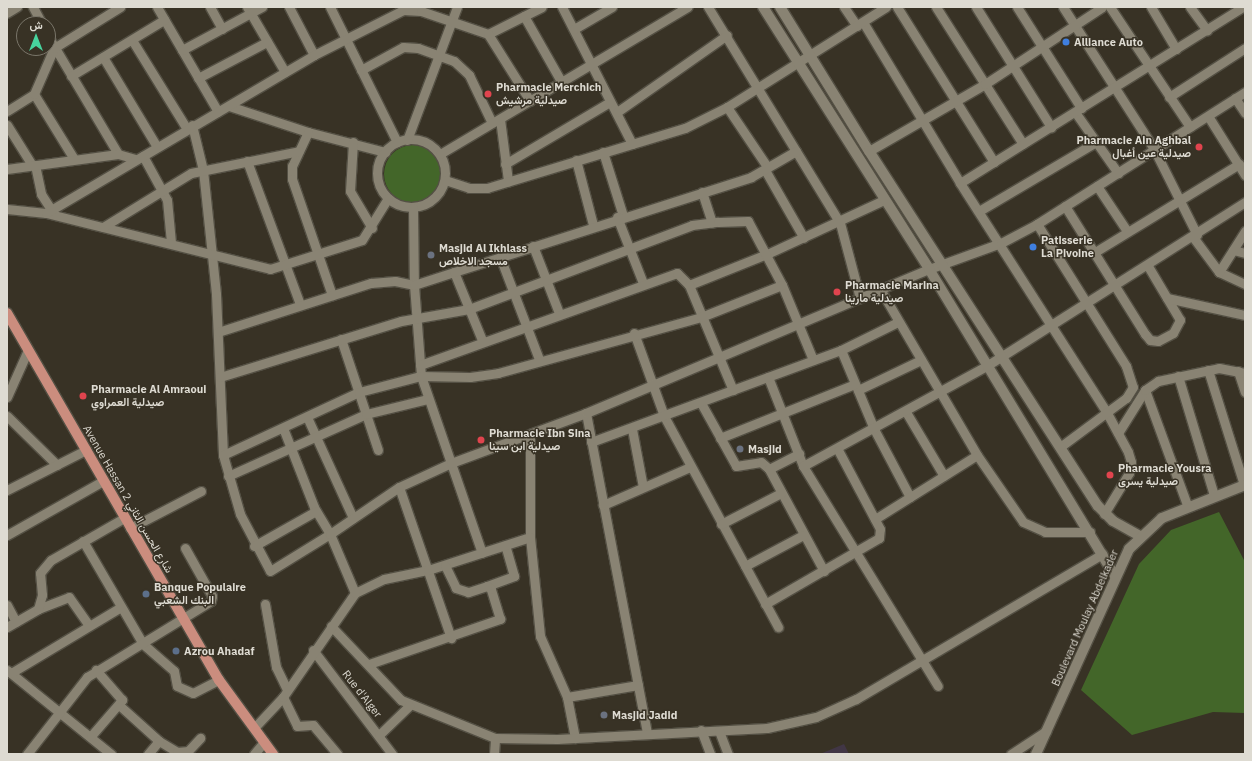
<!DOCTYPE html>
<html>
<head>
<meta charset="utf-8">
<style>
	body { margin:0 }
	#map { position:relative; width:1252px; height:761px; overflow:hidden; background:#383225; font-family:"IBM Plex Sans",Vazirmatn,sans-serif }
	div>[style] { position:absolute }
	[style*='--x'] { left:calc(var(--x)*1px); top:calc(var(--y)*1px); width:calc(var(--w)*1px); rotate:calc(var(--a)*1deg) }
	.medical>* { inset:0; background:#413645 }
	.green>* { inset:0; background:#436629 }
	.round { border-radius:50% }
	.roads { filter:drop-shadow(1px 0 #545044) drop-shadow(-1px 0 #545044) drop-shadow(0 1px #545044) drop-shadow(0 -1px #545044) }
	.street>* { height:9px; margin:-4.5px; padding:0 4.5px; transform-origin:4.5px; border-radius:4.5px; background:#898373 }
	.street>.ring { margin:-4.5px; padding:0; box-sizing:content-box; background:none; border:9px solid #898373; border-radius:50% }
	.secondary>* { height:10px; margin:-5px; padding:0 5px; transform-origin:5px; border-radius:5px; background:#898373 }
	.primary>* { height:10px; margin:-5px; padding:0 5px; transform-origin:5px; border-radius:5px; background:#cb8d7e }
	.dots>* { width:11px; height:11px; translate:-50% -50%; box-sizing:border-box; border:2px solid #383225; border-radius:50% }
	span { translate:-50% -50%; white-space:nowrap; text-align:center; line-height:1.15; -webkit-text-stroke:3px #383225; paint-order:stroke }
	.poi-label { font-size:11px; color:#dedbd2; font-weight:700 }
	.left { translate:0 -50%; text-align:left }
	.right { translate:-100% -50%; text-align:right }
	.street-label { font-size:11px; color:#dedbd2 }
	.frame { position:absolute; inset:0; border:8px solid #dedbd2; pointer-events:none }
	.north { position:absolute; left:16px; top:16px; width:40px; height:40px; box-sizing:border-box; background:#383225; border:1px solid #7a766a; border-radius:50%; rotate:0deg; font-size:11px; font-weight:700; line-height:16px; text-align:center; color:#dedbd2 }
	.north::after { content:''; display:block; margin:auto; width:14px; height:18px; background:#47d49e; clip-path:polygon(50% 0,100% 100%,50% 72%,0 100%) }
</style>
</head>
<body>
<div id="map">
	<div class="medical">
		<i style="clip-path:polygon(844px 744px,849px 754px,820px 754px)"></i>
	</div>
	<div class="green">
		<i class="round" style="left:384px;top:145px;width:58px;height:58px"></i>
		<i style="clip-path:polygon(1219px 512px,1245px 562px,1245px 713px,1213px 712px,1132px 735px,1081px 690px,1139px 564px,1171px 530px)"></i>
	</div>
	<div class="roads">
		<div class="street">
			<i style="--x:33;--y:7;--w:19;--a:62"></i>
			<i style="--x:157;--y:7;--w:121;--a:59.8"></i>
			<i style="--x:210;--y:7;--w:25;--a:61"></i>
			<i style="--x:247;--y:7;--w:75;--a:59.7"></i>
			<i style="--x:289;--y:7;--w:54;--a:62.5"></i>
			<i style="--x:330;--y:7;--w:151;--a:63.6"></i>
			<i style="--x:562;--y:7;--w:154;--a:62.9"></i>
			<i style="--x:708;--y:7;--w:253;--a:58.6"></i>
			<i style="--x:840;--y:223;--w:78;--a:75.1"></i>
			<i style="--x:844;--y:7;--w:23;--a:56"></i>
			<i style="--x:897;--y:7;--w:183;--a:58"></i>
			<i style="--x:936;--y:7;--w:162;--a:57.6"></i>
			<i style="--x:976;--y:7;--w:142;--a:58"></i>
			<i style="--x:1017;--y:7;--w:120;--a:57.6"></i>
			<i style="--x:1063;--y:7;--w:169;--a:57.3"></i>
			<i style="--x:1154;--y:149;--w:96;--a:63.4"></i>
			<i style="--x:1110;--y:7;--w:144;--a:56.3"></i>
			<i style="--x:1151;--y:7;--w:49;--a:59.2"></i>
			<i style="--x:1190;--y:7;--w:29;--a:54"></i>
			<i style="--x:524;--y:16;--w:77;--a:60.4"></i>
			<i style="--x:863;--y:22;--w:188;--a:58.9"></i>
			<i style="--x:960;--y:183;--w:273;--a:57.4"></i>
			<i style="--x:1107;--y:413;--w:44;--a:61.7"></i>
			<i style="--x:1128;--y:452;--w:10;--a:73"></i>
			<i style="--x:1131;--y:462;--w:11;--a:100"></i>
			<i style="--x:1129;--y:473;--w:48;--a:121.4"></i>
			<i style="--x:574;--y:29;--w:44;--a:-30.1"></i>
			<i style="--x:488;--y:34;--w:60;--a:-26.6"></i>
			<i style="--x:48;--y:36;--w:137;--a:59.3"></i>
			<i style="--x:118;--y:154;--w:19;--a:16"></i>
			<i style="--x:132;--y:40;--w:105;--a:58.3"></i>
			<i style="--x:182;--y:50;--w:91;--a:-28.3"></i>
			<i style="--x:103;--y:57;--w:105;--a:59"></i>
			<i style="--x:361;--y:70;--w:48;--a:-28.7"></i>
			<i style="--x:403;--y:47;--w:15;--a:4"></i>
			<i style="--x:418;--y:48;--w:38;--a:20"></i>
			<i style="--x:454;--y:61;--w:21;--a:43"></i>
			<i style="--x:469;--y:75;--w:53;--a:64.4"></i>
			<i style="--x:71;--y:76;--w:109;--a:-31.1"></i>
			<i style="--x:198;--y:78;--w:78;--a:-27.6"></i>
			<i style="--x:34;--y:94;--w:76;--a:58.4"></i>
			<i style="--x:1169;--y:97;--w:90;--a:-32.8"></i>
			<i style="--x:1235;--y:98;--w:18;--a:56"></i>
			<i style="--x:229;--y:106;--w:83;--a:18.2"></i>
			<i style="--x:308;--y:132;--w:80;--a:14.6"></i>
			<i style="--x:727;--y:107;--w:73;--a:56.1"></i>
			<i style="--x:7;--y:111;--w:32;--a:-32"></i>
			<i style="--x:34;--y:94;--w:50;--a:-66.5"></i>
			<i style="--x:54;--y:48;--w:78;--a:-31.8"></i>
			<i style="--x:617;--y:112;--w:134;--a:-35"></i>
			<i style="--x:1075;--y:112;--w:75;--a:54.8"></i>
			<i style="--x:1208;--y:116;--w:70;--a:57.9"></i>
			<i style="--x:500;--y:119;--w:63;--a:82.6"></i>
			<i style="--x:7;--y:125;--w:47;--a:58"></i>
			<i style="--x:192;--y:125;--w:46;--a:76.3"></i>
			<i style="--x:203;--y:170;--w:125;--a:84"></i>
			<i style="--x:216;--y:294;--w:161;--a:87.5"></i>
			<i style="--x:223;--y:455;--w:61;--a:73.9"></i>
			<i style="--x:240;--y:514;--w:64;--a:62.2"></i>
			<i style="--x:270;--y:571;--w:70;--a:-31.7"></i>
			<i style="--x:330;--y:534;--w:31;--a:-121"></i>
			<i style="--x:314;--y:507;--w:85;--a:-111.4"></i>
			<i style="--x:308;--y:132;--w:38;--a:115"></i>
			<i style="--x:292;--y:166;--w:13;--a:90"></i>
			<i style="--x:292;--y:179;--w:123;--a:71"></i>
			<i class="ring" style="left:377px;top:139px;width:59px;height:59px"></i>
			<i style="--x:407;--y:140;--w:142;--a:-69.4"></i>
			<i style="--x:353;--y:142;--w:49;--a:93.5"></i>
			<i style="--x:350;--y:191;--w:43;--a:59.3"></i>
			<i style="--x:869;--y:151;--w:134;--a:-30"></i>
			<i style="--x:985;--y:84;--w:140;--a:-33.3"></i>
			<i style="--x:603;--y:152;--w:67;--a:72.6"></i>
			<i style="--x:440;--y:154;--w:288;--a:-30.7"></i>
			<i style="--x:143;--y:156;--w:50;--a:61.4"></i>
			<i style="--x:167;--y:200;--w:42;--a:84.6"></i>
			<i style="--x:576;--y:160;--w:67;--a:75.3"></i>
			<i style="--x:247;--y:161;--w:153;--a:69.7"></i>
			<i style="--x:505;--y:164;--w:122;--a:-30.6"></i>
			<i style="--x:35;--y:165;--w:30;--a:78"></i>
			<i style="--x:41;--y:194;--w:17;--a:57"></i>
			<i style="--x:7;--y:169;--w:112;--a:-7.7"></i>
			<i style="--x:765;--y:170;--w:78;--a:60.2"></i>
			<i style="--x:445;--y:180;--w:25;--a:18"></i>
			<i style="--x:469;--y:188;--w:18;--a:0"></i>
			<i style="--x:487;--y:188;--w:207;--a:-16.9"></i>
			<i style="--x:685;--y:128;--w:47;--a:-26.6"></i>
			<i style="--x:727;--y:107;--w:188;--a:-32.2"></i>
			<i style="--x:960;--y:183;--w:333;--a:-31.9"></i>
			<i style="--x:1097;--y:186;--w:54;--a:56.3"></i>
			<i style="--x:702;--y:192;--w:32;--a:72"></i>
			<i style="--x:1065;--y:206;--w:151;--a:58"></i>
			<i style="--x:1145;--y:334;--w:8;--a:50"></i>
			<i style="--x:1150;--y:340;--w:8;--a:7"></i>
			<i style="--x:1158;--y:341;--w:17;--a:-28"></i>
			<i style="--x:1173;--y:333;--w:15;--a:-62"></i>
			<i style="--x:1180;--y:320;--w:63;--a:-120.7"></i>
			<i style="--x:413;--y:208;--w:77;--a:89.3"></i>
			<i style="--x:414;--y:285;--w:91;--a:85.6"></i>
			<i style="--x:421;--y:376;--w:187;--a:71"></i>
			<i style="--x:7;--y:209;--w:39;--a:6"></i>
			<i style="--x:46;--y:213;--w:231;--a:14"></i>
			<i style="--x:270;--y:269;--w:96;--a:-17.5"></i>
			<i style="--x:362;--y:240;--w:49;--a:-58.2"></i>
			<i style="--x:979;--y:211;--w:136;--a:-30.5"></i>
			<i style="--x:46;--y:213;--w:311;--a:-30.5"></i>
			<i style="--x:314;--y:55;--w:100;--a:-26.8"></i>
			<i style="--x:403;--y:10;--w:18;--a:3"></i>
			<i style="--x:421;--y:11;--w:71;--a:18.9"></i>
			<i style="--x:488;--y:34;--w:79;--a:57.9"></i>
			<i style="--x:617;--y:217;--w:71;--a:68.5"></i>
			<i style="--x:1037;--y:224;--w:168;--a:57.9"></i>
			<i style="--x:1126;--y:366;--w:22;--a:72"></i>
			<i style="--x:1133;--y:387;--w:13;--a:122"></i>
			<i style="--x:1126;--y:398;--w:82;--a:143.4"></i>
			<i style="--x:103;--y:227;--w:103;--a:-31.5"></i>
			<i style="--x:191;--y:173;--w:110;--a:-11.5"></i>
			<i style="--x:1193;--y:237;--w:44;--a:53.4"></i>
			<i style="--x:1219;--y:272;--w:29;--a:25"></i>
			<i style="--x:533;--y:246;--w:72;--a:68.8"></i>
			<i style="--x:1233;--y:250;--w:12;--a:14"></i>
			<i style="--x:1095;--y:252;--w:169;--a:-31.4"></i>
			<i style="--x:500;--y:257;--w:109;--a:69.1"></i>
			<i style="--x:454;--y:272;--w:74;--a:67.6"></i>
			<i style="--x:1219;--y:272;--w:49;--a:-57.6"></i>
			<i style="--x:689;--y:285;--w:84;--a:-21.7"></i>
			<i style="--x:767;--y:254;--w:129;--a:-24.8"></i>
			<i style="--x:880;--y:289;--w:192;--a:59.7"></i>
			<i style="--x:977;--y:455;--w:81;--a:55.5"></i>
			<i style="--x:1023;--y:522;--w:24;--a:24"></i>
			<i style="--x:1045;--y:532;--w:45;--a:0"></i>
			<i style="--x:1167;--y:298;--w:80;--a:12.3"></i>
			<i style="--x:218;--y:332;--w:161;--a:-17.8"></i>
			<i style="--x:371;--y:283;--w:24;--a:-5"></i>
			<i style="--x:395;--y:281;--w:19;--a:12"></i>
			<i style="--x:414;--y:285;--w:42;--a:-18"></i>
			<i style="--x:454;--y:272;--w:312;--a:-17.7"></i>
			<i style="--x:751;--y:177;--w:52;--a:-30"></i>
			<i style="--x:634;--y:333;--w:88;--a:70.1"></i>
			<i style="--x:664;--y:416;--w:240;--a:61.6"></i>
			<i style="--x:341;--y:339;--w:117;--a:71.6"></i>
			<i style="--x:841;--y:350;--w:86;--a:67.3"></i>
			<i style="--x:874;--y:429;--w:77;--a:62.1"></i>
			<i style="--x:420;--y:365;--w:273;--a:-19.7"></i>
			<i style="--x:677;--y:273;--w:17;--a:45"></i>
			<i style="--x:689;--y:285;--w:114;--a:67.3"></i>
			<i style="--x:1208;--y:370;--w:121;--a:72.6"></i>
			<i style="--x:1238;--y:371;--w:22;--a:72"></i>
			<i style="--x:1178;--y:376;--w:124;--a:73.2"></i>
			<i style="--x:220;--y:377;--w:189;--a:-17.2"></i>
			<i style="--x:401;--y:321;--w:69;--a:-10"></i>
			<i style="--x:469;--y:309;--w:238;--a:-20.6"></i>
			<i style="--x:692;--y:225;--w:26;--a:-7"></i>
			<i style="--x:718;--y:222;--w:30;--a:-2"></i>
			<i style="--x:748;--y:221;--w:72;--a:62"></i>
			<i style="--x:782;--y:285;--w:81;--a:67.5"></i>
			<i style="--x:768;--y:377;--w:96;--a:68.5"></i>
			<i style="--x:803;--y:466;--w:258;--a:58.5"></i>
			<i style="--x:858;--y:390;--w:70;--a:-25.5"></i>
			<i style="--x:1145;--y:390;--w:122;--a:69.9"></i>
			<i style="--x:7;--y:397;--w:51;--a:-65.9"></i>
			<i style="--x:701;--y:403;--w:72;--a:60.9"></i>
			<i style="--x:736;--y:466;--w:25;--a:-9"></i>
			<i style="--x:761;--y:462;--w:11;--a:41"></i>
			<i style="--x:769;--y:469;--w:116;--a:61.7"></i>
			<i style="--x:906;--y:412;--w:74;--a:59.3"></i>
			<i style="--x:586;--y:413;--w:326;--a:79.2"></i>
			<i style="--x:7;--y:416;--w:70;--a:44.4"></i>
			<i style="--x:307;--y:417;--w:111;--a:65.5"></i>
			<i style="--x:632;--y:429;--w:59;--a:79.3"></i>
			<i style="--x:1118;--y:433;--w:51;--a:-57.9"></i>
			<i style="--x:1145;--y:390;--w:16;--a:-35"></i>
			<i style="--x:1158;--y:381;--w:62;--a:-12"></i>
			<i style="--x:1219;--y:368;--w:26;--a:11"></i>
			<i style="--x:530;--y:435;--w:102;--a:90"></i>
			<i style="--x:530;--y:537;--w:100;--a:84.2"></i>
			<i style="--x:540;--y:636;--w:67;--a:66.1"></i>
			<i style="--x:567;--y:697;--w:42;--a:79"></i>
			<i style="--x:720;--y:438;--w:145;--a:-21.8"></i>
			<i style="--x:591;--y:442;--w:266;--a:-20.2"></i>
			<i style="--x:841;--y:350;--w:64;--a:-26.2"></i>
			<i style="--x:223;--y:455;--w:150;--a:-24.9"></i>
			<i style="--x:359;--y:392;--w:64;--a:-14.5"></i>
			<i style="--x:421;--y:376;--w:49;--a:1.2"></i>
			<i style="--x:470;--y:377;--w:28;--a:-8"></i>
			<i style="--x:498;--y:373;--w:211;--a:-15.4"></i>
			<i style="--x:701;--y:317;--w:87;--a:-21.6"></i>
			<i style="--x:803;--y:466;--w:211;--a:-28.6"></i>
			<i style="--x:988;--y:365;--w:304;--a:-32.4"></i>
			<i style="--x:769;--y:469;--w:34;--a:-27"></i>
			<i style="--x:228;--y:476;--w:151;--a:-24.2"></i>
			<i style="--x:366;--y:414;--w:64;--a:-13.6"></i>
			<i style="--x:399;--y:487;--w:160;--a:71"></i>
			<i style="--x:7;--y:490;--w:89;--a:-26.9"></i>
			<i style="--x:603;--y:505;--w:95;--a:-23.6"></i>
			<i style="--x:875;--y:519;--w:120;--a:-32.1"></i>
			<i style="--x:721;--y:524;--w:68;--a:-27.3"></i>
			<i style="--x:130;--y:528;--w:80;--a:-27.5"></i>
			<i style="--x:7;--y:535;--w:110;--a:-29.4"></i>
			<i style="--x:83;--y:541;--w:119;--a:59.8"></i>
			<i style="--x:143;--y:644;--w:41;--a:41.1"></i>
			<i style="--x:174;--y:671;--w:15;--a:79"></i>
			<i style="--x:177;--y:686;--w:17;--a:24"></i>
			<i style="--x:193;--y:693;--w:29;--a:-27"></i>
			<i style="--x:254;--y:546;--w:71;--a:-29.4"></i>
			<i style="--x:745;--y:566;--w:66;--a:-28.1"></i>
			<i style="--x:487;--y:586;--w:29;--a:-20"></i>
			<i style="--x:514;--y:576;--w:32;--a:-106"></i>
			<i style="--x:355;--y:593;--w:32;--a:-26"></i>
			<i style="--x:384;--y:579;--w:45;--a:-11.6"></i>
			<i style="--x:428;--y:570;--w:107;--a:-17.9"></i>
			<i style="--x:265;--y:604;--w:64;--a:80.1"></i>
			<i style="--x:276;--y:667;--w:25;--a:64"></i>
			<i style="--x:765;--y:604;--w:132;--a:-30.1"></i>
			<i style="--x:879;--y:538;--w:9;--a:-84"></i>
			<i style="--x:880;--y:529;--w:89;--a:-118"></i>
			<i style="--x:7;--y:605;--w:19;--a:62"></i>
			<i style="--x:38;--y:609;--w:33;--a:-21"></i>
			<i style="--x:69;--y:597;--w:35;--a:55"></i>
			<i style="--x:331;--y:626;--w:102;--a:46.6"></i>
			<i style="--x:401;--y:700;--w:101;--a:22"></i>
			<i style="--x:495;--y:738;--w:62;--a:0.9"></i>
			<i style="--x:557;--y:739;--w:210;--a:-3"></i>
			<i style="--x:767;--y:728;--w:50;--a:-12.7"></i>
			<i style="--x:816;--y:717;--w:44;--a:-24.2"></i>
			<i style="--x:856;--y:699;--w:286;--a:-30.5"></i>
			<i style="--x:7;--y:627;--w:36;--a:-30"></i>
			<i style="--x:38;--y:609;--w:15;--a:-74"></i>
			<i style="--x:42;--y:595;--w:22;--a:-95"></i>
			<i style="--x:40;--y:573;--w:17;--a:-50"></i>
			<i style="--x:51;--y:560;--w:84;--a:-29.9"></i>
			<i style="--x:313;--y:650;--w:131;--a:52.8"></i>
			<i style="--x:369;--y:664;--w:139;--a:-19"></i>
			<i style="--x:500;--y:619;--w:31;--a:-107"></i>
			<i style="--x:491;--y:589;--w:5;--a:-143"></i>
			<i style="--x:487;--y:586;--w:20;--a:162"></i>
			<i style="--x:468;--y:592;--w:13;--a:-162"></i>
			<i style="--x:456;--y:588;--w:25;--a:-116"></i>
			<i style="--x:7;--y:670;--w:134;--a:38.9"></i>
			<i style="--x:11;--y:673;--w:128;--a:-31"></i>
			<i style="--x:283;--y:697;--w:32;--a:64"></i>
			<i style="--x:297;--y:726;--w:16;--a:-4"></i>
			<i style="--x:313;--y:725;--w:38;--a:50"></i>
			<i style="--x:567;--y:697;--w:72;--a:-9.6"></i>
			<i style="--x:119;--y:705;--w:54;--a:42"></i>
			<i style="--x:159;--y:741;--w:21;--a:31"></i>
			<i style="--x:177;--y:752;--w:11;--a:-5"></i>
			<i style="--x:188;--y:751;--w:18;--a:-47"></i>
			<i style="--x:254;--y:728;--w:42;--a:-46.9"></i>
			<i style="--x:283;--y:697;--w:126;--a:-55.3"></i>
			<i style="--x:355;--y:593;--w:64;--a:-113"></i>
			<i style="--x:330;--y:534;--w:83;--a:-34.3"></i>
			<i style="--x:399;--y:487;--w:57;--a:-24.8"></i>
			<i style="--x:451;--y:463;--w:144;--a:-20.3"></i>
			<i style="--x:586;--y:413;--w:372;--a:-22.8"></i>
			<i style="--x:929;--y:269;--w:77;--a:-19.9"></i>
			<i style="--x:1001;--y:243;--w:41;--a:-27.8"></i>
			<i style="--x:1037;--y:224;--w:246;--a:-32.4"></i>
			<i style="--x:701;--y:730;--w:26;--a:69"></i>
			<i style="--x:719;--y:731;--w:25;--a:69"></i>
			<i style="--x:379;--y:735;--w:42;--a:-44"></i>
			<i style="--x:91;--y:736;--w:48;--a:-49.3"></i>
			<i style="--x:122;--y:700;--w:40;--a:-131"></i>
			<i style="--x:27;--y:754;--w:98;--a:-52.1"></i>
			<i style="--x:87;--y:677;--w:145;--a:-31.5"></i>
			<i style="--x:211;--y:601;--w:5;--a:-79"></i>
			<i style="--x:212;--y:596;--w:55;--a:-119.4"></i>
			<i style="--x:148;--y:754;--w:17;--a:-50"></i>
			<i style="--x:254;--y:754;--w:16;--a:-50"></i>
			<i style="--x:494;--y:754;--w:16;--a:-86"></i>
			<i style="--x:1011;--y:754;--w:42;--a:-33.3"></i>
		</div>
		<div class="secondary">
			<i style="--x:763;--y:7;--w:310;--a:57.6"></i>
			<i style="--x:929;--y:269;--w:359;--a:58.8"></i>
			<i style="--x:780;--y:7;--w:169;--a:58.3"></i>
			<i style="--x:869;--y:151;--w:422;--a:57.2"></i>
			<i style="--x:1098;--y:506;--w:21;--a:45"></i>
			<i style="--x:1113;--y:521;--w:31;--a:29"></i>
			<i style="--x:7;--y:13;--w:12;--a:-31"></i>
			<i style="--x:1036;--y:754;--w:225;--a:-65.6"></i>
			<i style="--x:1129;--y:549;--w:45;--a:-43.2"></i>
			<i style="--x:1162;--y:518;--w:89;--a:-21.7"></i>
		</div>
		<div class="primary">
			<i style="--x:7;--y:313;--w:424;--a:60"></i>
			<i style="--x:219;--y:680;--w:92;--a:53.9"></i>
		</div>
	</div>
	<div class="dots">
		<i style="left:1066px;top:42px;background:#3f7fe0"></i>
		<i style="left:488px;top:94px;background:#e0444e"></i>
		<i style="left:1199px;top:147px;background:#e0444e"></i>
		<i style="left:1033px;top:247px;background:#3f7fe0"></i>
		<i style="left:431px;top:255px;background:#6b7280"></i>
		<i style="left:837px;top:292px;background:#e0444e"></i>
		<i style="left:83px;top:396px;background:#e0444e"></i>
		<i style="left:481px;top:440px;background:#e0444e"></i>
		<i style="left:740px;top:449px;background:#6b7280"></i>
		<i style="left:1110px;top:475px;background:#e0444e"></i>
		<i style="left:146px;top:594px;background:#5c6f8a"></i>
		<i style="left:176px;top:651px;background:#5c6f8a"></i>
		<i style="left:604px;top:715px;background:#6b7280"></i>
	</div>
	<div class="poi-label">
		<span class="left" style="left:1074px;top:42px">Alliance Auto</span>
		<span class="left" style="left:496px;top:94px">Pharmacie Merchich<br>صيدلية مرشيش</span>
		<span class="right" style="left:1191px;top:147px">Pharmacie Ain Aghbal<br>صيدلية عين أغبال</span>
		<span class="left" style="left:1041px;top:247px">Patisserie<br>La Pivoine</span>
		<span class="left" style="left:439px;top:255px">Masjid Al Ikhlass<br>مسجد الاخلاص</span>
		<span class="left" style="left:845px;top:292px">Pharmacie Marina<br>صيدلية مارينا</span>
		<span class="left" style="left:91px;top:396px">Pharmacie Al Amraoui<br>صيدلية العمراوي</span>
		<span class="left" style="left:489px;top:440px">Pharmacie Ibn Sina<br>صيدلية ابن سينا</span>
		<span class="left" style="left:748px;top:449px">Masjid</span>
		<span class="left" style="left:1118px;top:475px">Pharmacie Yousra<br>صيدلية يسرى</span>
		<span class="left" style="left:154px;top:594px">Banque Populaire<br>البنك الشعبي</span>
		<span class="left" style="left:184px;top:651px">Azrou Ahadaf</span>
		<span class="left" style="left:612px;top:715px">Masjid Jadid</span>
	</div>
	<div class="street-label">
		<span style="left:128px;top:499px;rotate:60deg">Avenue Hassan 2 شارع الحسن الثاني</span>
		<span style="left:1085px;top:618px;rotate:-66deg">Boulevard Moulay Abdelkader</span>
		<span style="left:362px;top:694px;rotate:52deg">Rue d'Alger</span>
	</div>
	<div class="frame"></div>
	<div class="north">ش</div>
</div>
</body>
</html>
